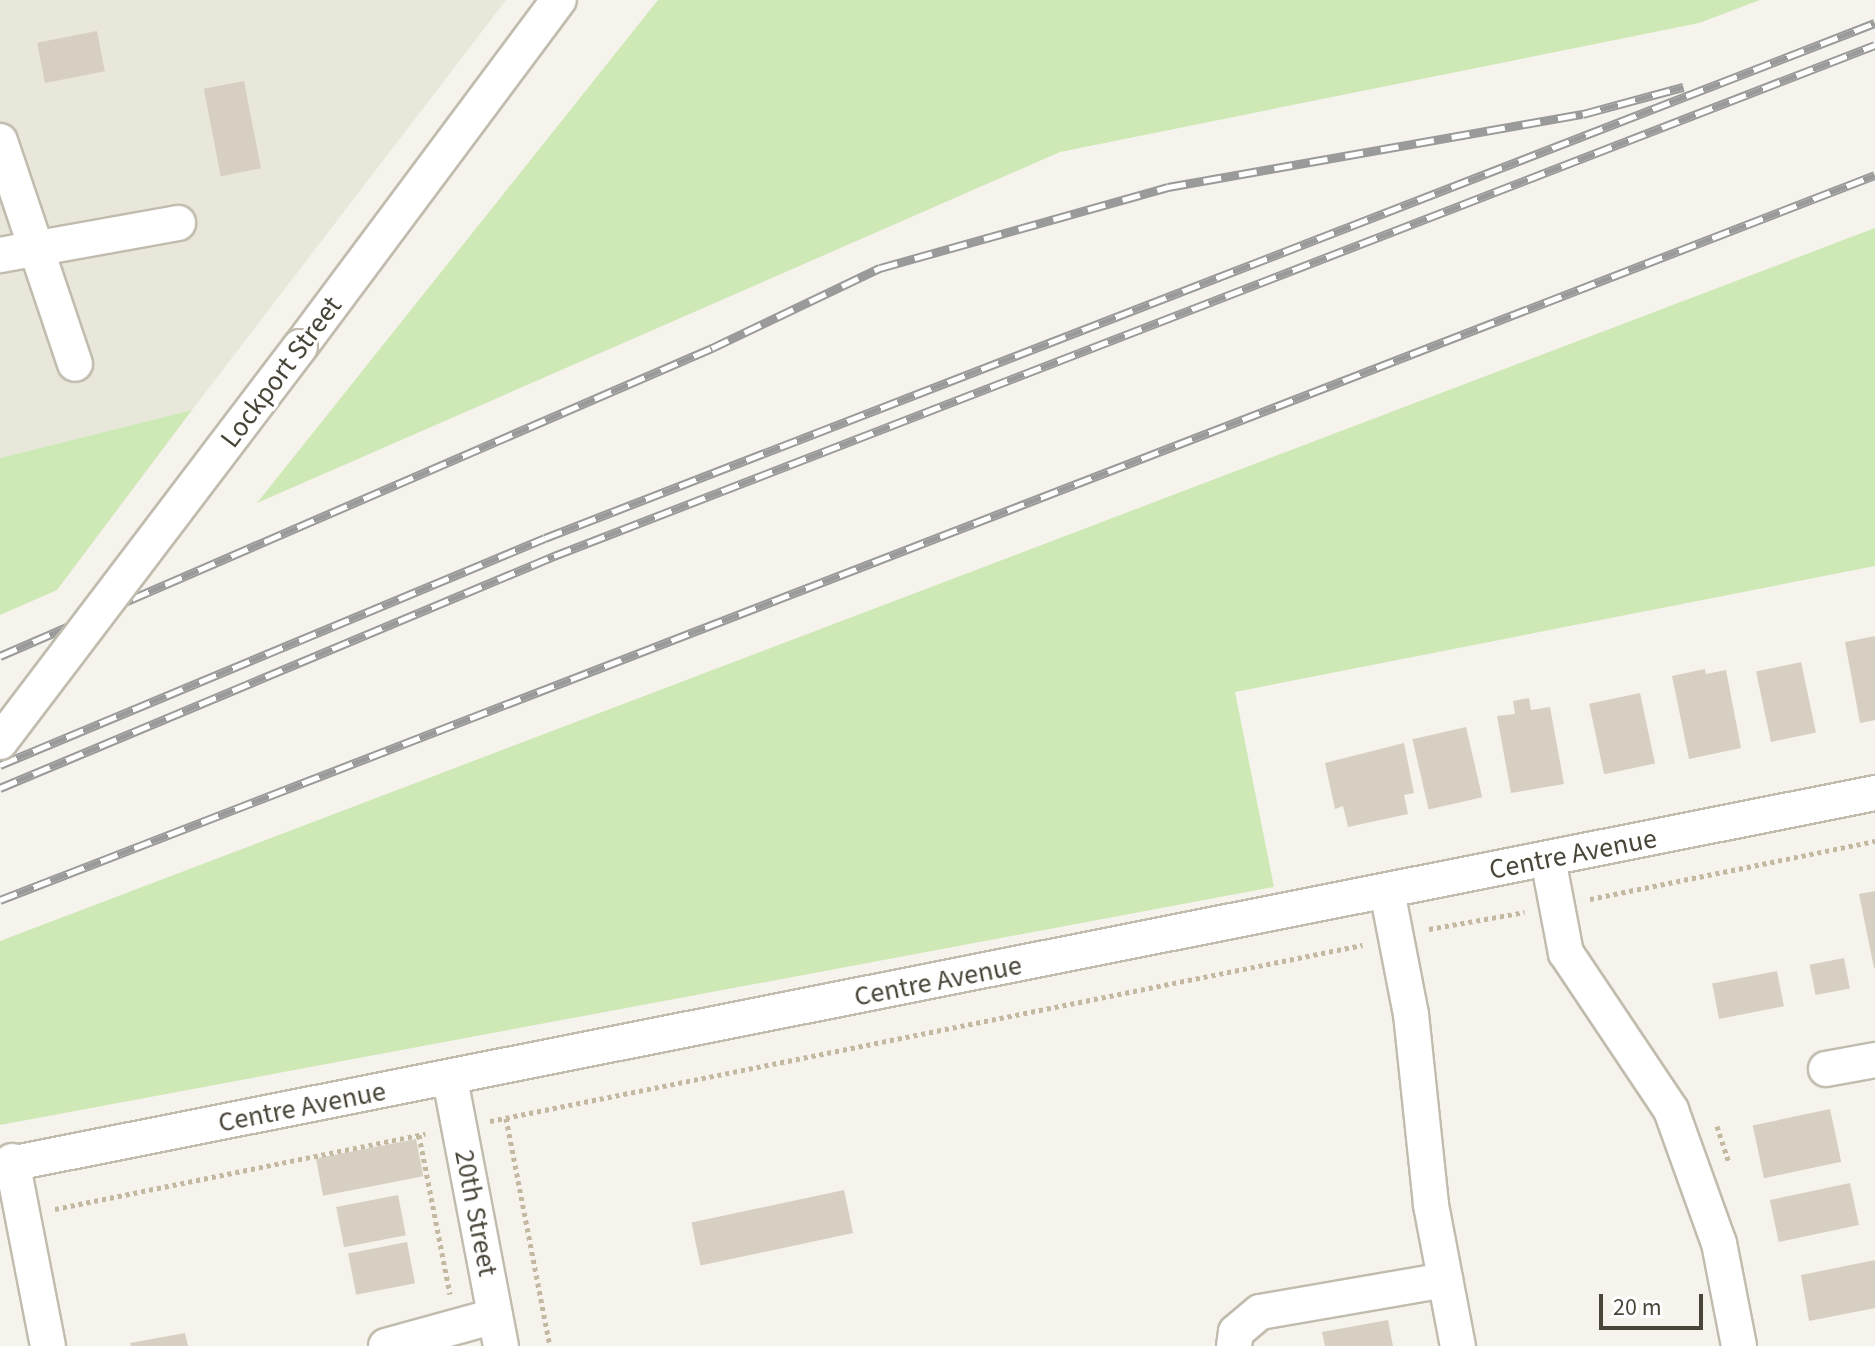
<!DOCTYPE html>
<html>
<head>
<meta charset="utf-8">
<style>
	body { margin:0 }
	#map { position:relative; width:1875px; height:1346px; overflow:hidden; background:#f6f3ec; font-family:"Source Sans 3",sans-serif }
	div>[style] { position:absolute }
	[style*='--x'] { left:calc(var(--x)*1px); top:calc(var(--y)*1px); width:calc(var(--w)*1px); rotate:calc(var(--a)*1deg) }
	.residential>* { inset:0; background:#e9e6da }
	.green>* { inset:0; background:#cee8b6 }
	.building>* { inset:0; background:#d7d0c2; transform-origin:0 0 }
	.path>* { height:5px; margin-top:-2.5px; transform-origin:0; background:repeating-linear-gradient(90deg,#c3b9a0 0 4px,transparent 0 8px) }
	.roads { filter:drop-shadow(2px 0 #c1bcae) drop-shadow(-2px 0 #c1bcae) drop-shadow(0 2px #c1bcae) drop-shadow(0 -2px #c1bcae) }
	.minor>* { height:34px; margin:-17px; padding:0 17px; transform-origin:17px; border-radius:17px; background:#fff }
	.rail>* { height:9px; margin-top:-4.5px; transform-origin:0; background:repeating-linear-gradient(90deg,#fff 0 18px,#9a9a9a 0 36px); box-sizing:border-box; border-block:2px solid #9a9a9a }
	.bridges { filter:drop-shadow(2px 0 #c1bcae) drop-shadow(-2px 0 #c1bcae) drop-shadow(0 2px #c1bcae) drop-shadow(0 -2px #c1bcae) }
	.minor-bridge>* { height:34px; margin:-17px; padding:0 17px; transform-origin:17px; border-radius:17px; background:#fff }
	span { translate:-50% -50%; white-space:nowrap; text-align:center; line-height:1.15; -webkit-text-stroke:6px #fff; paint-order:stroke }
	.street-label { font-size:28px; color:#4a4539 }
	.scale { position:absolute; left:1599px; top:1294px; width:104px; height:36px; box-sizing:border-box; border:4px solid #4a4539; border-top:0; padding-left:10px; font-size:24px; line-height:28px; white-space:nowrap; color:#4a4539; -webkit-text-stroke:6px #fff; paint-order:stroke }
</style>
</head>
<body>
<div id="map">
	<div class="residential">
		<i style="clip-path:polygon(0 0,506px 0,192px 410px,0 458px)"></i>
	</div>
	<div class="green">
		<i style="clip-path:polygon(658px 0,1760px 0,1699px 23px,1060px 152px,257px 503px)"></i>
		<i style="clip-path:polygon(1875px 228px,1875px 566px,1235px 692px,1274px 887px,0 1125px,0 941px)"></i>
		<i style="clip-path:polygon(192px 410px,57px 590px,0 615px,0 458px)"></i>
	</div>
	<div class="building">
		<i style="left:97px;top:31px;width:41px;height:61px;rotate:79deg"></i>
		<i style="left:244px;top:81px;width:89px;height:41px;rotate:79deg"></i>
		<i style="clip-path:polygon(1875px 636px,1875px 720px,1860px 723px,1845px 642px)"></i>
		<i style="left:1801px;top:662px;width:72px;height:46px;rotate:78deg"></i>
		<i style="clip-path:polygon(1705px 669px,1706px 674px,1726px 670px,1741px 748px,1689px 759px,1672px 676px)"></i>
		<i style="left:1640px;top:693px;width:72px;height:52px;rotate:78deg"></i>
		<i style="clip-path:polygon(1529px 698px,1531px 710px,1550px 707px,1564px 784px,1511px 793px,1497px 716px,1515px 714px,1513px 701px)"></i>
		<i style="left:1466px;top:727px;width:72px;height:55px;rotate:77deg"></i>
		<i style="clip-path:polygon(1404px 743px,1414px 793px,1404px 795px,1408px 814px,1348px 827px,1343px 806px,1335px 809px,1325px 763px)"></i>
		<i style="clip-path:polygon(1875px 891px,1875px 968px,1874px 968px,1859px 894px)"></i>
		<i style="left:1844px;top:958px;width:31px;height:35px;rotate:79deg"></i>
		<i style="left:1777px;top:971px;width:36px;height:66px;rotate:79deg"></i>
		<i style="left:1830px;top:1109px;width:54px;height:79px;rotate:78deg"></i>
		<i style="left:416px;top:1139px;width:38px;height:102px;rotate:79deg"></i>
		<i style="left:1850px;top:1183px;width:43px;height:82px;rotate:78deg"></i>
		<i style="left:844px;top:1190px;width:44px;height:156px;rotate:78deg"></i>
		<i style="left:398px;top:1195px;width:41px;height:63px;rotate:79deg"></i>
		<i style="left:407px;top:1242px;width:42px;height:60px;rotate:79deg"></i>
		<i style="clip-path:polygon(1875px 1260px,1875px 1308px,1809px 1321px,1801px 1275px)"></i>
		<i style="clip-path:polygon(1388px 1320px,1393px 1346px,1325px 1346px,1322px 1332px)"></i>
		<i style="clip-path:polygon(185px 1333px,188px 1346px,131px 1346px,130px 1343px)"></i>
	</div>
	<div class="path">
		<i style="--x:1590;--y:899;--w:291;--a:-11.5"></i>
		<i style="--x:1429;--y:929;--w:97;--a:-10"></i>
		<i style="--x:506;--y:1118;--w:232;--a:79.1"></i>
		<i style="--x:490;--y:1121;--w:890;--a:-11.41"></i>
		<i style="--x:1717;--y:1126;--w:38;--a:72"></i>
		<i style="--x:419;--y:1135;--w:162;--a:79"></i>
		<i style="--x:55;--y:1209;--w:378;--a:-11.5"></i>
	</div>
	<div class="roads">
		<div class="minor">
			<i style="--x:0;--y:141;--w:235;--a:71.4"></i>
			<i style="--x:0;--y:255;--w:181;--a:-10.2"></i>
			<i style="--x:300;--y:347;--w:433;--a:-53.3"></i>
			<i style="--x:1548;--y:859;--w:96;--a:79.2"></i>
			<i style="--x:1566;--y:953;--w:189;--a:56.2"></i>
			<i style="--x:1671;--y:1110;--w:141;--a:70.2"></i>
			<i style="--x:1719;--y:1243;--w:105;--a:79"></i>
			<i style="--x:1387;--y:891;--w:125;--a:79"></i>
			<i style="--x:1411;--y:1014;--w:192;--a:84"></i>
			<i style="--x:1431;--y:1205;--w:144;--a:79.2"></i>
			<i style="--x:1826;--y:1069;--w:50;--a:-10.4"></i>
			<i style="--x:450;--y:1079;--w:272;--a:79.2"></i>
			<i style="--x:12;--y:1161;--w:188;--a:79"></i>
			<i style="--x:0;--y:1166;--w:1912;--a:-11.25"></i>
			<i style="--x:386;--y:1346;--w:113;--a:-15.4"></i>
			<i style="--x:1234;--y:1346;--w:14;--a:-82"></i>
			<i style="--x:1236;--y:1332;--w:31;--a:-40"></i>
			<i style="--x:1260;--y:1312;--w:188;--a:-9.8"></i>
		</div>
	</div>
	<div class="rail">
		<i style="--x:0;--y:656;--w:776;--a:-23.39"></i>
		<i style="--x:712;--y:348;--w:186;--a:-25.5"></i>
		<i style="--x:880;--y:268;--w:299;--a:-15.7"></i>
		<i style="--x:1168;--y:187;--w:421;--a:-10"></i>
		<i style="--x:1583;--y:114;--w:104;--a:-15.1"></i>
		<i style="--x:0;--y:765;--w:590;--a:-22.61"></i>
		<i style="--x:545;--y:538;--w:1426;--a:-21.17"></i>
		<i style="--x:0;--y:788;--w:601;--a:-22.72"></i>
		<i style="--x:554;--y:556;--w:1416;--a:-21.15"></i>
		<i style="--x:0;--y:900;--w:2010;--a:-21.14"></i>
	</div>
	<div class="bridges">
		<div class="minor-bridge">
			<i style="--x:0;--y:742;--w:496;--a:-52.8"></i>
		</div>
	</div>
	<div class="street-label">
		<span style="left:281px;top:372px;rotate:-53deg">Lockport Street</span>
		<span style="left:1573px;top:854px;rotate:-11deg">Centre Avenue</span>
		<span style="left:938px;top:981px;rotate:-11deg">Centre Avenue</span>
		<span style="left:302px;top:1107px;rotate:-11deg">Centre Avenue</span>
		<span style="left:476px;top:1213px;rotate:79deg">20th Street</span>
	</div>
	<div class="scale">20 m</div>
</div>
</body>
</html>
